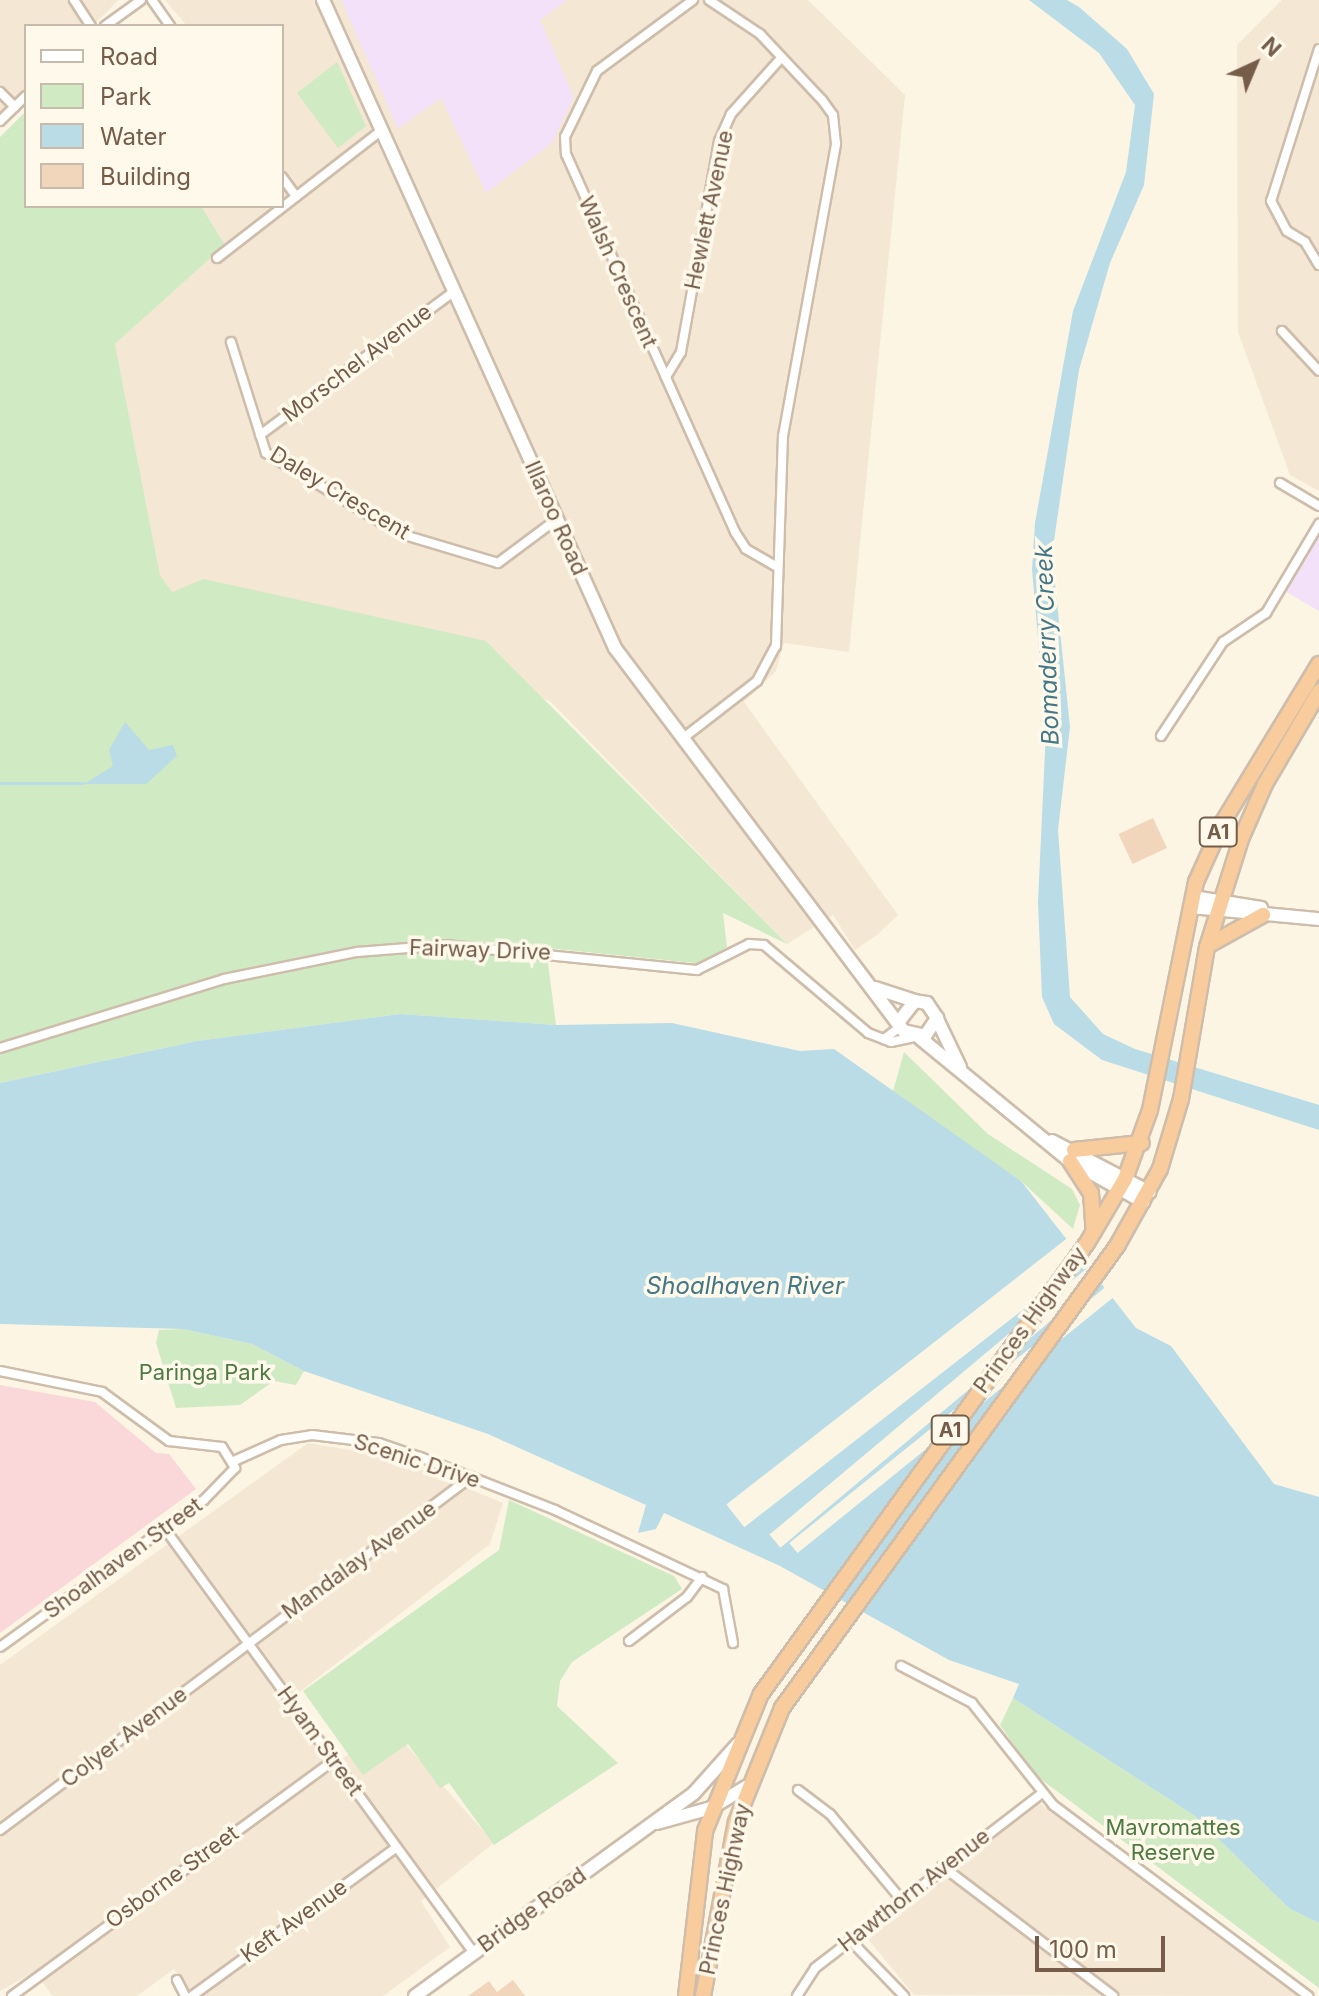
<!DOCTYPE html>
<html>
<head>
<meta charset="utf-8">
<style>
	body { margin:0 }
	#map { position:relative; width:1319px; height:1996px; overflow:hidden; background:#fcf5e4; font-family:Inter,sans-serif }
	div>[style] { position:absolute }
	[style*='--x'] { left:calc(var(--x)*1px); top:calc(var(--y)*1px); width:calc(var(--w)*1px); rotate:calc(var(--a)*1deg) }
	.residential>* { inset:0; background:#f4e7d3 }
	.education>* { inset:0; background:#f2e1f9 }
	.medical>* { inset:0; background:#fad8d9 }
	.green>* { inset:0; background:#d0eac3 }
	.water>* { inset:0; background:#b9dce6 }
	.pier>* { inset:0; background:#fcf5e4; transform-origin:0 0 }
	.stream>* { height:3px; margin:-1.5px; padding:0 1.5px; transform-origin:1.5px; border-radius:1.5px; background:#b9dce6 }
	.building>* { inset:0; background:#f2d6bc; transform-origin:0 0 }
	.roads { filter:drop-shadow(2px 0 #cebdab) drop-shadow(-2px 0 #cebdab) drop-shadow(0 2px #cebdab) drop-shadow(0 -2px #cebdab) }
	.minor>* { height:8px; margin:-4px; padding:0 4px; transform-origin:4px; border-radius:4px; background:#fff }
	.secondary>* { height:12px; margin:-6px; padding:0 6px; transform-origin:6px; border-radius:6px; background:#fff }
	.trunk>* { height:14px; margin:-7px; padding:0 7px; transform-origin:7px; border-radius:7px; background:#f8cc9c }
	span { translate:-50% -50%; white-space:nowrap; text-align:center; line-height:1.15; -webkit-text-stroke:7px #fff9eb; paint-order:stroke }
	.shield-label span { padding:2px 6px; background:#fff9eb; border:2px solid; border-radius:6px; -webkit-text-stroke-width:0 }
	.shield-label { font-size:20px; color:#755d4a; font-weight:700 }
	.street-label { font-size:22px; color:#755d4a }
	.park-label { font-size:22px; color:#4e7b42 }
	.water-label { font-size:24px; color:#437888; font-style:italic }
	.legend { position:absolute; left:24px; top:24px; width:260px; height:184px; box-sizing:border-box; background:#fff9eb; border:2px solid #c8bbab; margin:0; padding:10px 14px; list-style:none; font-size:24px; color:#755d4a }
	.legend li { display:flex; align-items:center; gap:16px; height:40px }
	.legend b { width:40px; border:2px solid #c8bbab }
	.north { position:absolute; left:1215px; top:24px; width:80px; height:80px; -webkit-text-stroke:6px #fff9eb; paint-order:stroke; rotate:44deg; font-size:22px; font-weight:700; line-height:32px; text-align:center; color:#755d4a }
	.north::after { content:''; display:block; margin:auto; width:28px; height:36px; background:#755d4a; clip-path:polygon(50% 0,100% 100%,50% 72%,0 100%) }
	.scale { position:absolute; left:1035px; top:1936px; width:130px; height:36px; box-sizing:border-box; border:4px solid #755d4a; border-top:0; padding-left:10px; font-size:24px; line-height:28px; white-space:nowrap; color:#755d4a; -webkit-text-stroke:6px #fff9eb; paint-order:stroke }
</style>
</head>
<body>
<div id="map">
	<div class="residential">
		<i style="clip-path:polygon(0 0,119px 0,92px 26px,26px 26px,26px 90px,0 115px)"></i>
		<i style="clip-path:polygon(165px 0,808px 0,905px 95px,849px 652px,784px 643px,776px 671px,744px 702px,898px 915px,878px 934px,855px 950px,833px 915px,787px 944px,550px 701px,172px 593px,160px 575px,115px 344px,225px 245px,201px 206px,282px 206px,282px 26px,187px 26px)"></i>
		<i style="clip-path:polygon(1282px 0,1319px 0,1319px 491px,1290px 475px,1238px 332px,1237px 45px)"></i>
		<i style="clip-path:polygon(308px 1443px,391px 1457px,503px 1503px,490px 1544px,284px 1704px,331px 1766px,390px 1727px,494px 1843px,421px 1901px,450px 1947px,383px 1996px,193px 1996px,174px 1969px,137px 1996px,53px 1996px,34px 1972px,0 1991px,0 1665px)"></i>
		<i style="clip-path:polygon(1039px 1803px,1297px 1996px,914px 1995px,868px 1939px)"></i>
	</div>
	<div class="education">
		<i style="clip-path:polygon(341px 0,567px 0,540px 20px,574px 97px,552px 143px,486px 193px,441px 98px,398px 129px)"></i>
		<i style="clip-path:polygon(1319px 531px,1319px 611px,1283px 590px)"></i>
	</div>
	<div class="medical">
		<i style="clip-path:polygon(0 1385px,95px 1402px,156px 1453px,169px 1454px,196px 1489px,0 1633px)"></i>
	</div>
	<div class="green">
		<i style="clip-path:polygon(337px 62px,366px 126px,338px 148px,297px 93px)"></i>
		<i style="clip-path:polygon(26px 111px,26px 206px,201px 206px,225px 245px,115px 344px,160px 575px,172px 592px,204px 579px,486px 641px,787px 944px,723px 913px,727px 947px,705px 964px,546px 948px,556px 1025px,400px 1014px,197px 1041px,0 1083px,0 137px)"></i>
		<i style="clip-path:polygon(904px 1052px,988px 1134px,1072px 1189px,1080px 1205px,1073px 1229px,1021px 1181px,892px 1095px)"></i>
		<i style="clip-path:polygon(183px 1329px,252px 1344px,304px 1371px,296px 1385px,274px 1381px,240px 1405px,176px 1408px,156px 1343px,159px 1330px)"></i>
		<i style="clip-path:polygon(509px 1500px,674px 1576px,682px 1589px,572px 1662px,560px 1681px,557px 1706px,618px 1763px,494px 1845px,449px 1783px,440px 1788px,408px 1744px,363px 1775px,303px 1691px,499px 1550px)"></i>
		<i style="clip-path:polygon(1013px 1698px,1195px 1816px,1290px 1909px,1319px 1923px,1319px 1988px,1034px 1774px,1000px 1725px)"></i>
	</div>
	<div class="water">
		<i style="clip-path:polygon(1029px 0,1067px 0,1079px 7px,1127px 49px,1154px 94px,1144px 185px,1110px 263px,1079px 370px,1052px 554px,1070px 727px,1058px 830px,1070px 997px,1103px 1034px,1135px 1049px,1319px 1105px,1319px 1130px,1102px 1060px,1054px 1024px,1042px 997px,1038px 902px,1046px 730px,1032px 569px,1035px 523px,1073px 311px,1126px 172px,1135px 105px,1099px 53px)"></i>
		<i style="clip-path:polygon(125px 722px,149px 750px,173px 745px,177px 756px,146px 784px,84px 784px,113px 766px,109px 750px)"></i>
		<i style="clip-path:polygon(400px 1014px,556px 1025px,672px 1023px,800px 1051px,834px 1049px,1021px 1181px,1136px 1328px,1171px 1346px,1274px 1484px,1319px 1497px,1319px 1923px,1290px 1909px,1195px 1816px,1013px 1698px,1019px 1684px,949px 1660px,780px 1566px,664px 1513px,656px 1529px,638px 1533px,646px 1505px,488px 1434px,304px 1371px,252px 1344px,183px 1329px,0 1324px,0 1083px,197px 1041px)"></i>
	</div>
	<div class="pier">
		<i style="left:1070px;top:1236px;width:29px;height:436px;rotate:52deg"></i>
		<i style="left:1092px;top:1264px;width:17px;height:421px;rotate:50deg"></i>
		<i style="left:1108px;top:1285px;width:13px;height:410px;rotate:51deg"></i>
	</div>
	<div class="stream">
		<i style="--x:0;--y:783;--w:83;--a:0"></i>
	</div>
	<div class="building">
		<i style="left:1153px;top:818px;width:33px;height:38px;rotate:65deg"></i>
		<i style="clip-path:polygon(513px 1980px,525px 1996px,468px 1996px,489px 1981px,497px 1992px)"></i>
	</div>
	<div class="roads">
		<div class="minor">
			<i style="--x:74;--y:0;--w:31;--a:57"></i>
			<i style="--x:152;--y:0;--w:32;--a:55"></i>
			<i style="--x:693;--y:0;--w:119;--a:143.5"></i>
			<i style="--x:597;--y:71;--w:73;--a:115.9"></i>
			<i style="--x:565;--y:137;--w:17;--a:87"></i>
			<i style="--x:566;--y:154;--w:414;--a:65.9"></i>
			<i style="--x:735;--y:532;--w:20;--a:57"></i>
			<i style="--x:746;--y:549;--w:36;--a:30"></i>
			<i style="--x:105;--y:26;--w:44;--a:-35.8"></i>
			<i style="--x:1319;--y:49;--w:159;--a:107.5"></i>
			<i style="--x:1271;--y:201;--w:34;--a:62"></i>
			<i style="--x:1287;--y:231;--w:21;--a:31"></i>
			<i style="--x:1305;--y:242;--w:27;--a:59"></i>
			<i style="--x:0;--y:92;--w:21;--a:45"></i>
			<i style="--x:0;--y:121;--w:36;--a:-44"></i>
			<i style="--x:282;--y:177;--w:24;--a:54"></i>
			<i style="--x:217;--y:258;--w:209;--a:-37.8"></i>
			<i style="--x:1282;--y:331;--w:54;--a:47.2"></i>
			<i style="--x:231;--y:342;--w:116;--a:72.5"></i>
			<i style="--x:266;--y:453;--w:157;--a:31"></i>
			<i style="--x:401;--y:534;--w:101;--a:16.6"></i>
			<i style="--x:498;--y:563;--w:74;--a:-36.7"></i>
			<i style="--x:666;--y:377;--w:29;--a:-59"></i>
			<i style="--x:681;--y:352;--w:214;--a:-79.8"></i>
			<i style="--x:719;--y:141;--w:30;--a:-66"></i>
			<i style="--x:731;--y:114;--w:76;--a:-48.2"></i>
			<i style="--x:260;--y:435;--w:240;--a:-36.5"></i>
			<i style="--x:1280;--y:483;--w:45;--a:30.5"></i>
			<i style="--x:1161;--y:736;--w:113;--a:-56.6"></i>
			<i style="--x:1223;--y:642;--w:52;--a:-34"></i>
			<i style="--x:1266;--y:613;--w:104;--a:-59.2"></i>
			<i style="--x:682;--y:739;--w:95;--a:-37.7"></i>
			<i style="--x:757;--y:681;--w:40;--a:-62"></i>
			<i style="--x:776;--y:646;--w:210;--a:-88.1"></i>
			<i style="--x:783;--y:436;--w:297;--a:-79.7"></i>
			<i style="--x:836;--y:144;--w:29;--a:-96"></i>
			<i style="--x:833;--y:115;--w:19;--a:-126"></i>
			<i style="--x:822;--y:100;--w:91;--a:-133.2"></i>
			<i style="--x:760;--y:34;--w:61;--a:-146.3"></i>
			<i style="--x:884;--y:1039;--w:21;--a:-37"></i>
			<i style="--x:0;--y:1048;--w:234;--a:-17.1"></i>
			<i style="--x:224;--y:979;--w:136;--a:-11.5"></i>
			<i style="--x:357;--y:952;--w:89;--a:-4.5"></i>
			<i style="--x:446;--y:945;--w:252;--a:5.7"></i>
			<i style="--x:697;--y:970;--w:58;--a:-26.6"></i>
			<i style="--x:749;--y:944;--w:15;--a:4"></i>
			<i style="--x:764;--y:945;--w:136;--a:40.2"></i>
			<i style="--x:868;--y:1033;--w:25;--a:21"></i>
			<i style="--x:891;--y:1042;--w:24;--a:-12"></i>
			<i style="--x:0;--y:1371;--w:104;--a:11.6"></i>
			<i style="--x:102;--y:1392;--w:83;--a:36.2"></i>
			<i style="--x:169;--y:1441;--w:53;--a:6.5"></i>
			<i style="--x:222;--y:1447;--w:25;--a:58"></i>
			<i style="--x:235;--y:1468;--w:45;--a:134.1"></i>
			<i style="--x:204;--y:1500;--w:251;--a:144.2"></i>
			<i style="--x:234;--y:1461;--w:51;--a:-24.1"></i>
			<i style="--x:281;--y:1440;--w:31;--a:-9"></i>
			<i style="--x:312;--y:1435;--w:67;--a:6.8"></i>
			<i style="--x:379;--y:1443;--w:43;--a:18.9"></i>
			<i style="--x:420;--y:1457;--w:145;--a:21.4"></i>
			<i style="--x:555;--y:1510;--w:186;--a:25.2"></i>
			<i style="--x:723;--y:1589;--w:55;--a:79.5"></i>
			<i style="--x:165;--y:1529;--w:525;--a:53.92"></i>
			<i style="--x:629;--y:1641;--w:73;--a:-37.2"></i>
			<i style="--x:687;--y:1597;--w:25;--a:-53"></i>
			<i style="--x:901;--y:1666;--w:80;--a:27.5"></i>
			<i style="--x:972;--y:1703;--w:130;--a:51.5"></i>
			<i style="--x:1053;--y:1805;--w:319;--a:36.8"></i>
			<i style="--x:798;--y:1790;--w:40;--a:37"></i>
			<i style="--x:830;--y:1814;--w:109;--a:50.2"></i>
			<i style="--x:0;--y:1830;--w:589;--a:-36.85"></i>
			<i style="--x:942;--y:1866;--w:215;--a:37.2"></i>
			<i style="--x:850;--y:1940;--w:78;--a:46"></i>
			<i style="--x:177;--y:1980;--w:18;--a:63"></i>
			<i style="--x:12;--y:1996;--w:399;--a:-36.2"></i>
			<i style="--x:192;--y:1996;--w:253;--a:-36"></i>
			<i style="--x:797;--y:1996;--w:33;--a:-57"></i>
			<i style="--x:815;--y:1968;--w:285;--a:-37.6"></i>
		</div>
		<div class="secondary">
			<i style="--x:323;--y:0;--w:711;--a:65.74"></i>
			<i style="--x:615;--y:648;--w:480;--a:53"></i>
			<i style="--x:904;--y:1031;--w:22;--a:13"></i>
			<i style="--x:925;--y:1036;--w:22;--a:-56"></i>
			<i style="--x:937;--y:1018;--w:18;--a:-124"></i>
			<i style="--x:927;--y:1003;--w:12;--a:-171"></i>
			<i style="--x:915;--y:1001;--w:24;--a:128"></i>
			<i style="--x:1193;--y:897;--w:69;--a:9.2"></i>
			<i style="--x:1191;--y:907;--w:129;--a:5.4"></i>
			<i style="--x:875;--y:988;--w:42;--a:18"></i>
			<i style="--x:937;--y:1019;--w:53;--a:64.4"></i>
			<i style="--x:920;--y:1038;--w:194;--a:39.4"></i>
			<i style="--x:1070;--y:1161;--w:84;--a:29.3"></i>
			<i style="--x:1052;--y:1141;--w:110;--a:27.7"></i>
			<i style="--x:657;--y:1823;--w:56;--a:-15.5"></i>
			<i style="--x:711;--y:1808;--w:41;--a:-31"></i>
			<i style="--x:415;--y:1996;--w:345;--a:-36"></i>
			<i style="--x:694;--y:1793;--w:66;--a:-48.1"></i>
		</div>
		<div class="trunk">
			<i style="--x:1209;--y:945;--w:62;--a:-29.1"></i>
			<i style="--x:1074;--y:1150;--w:68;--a:-5.9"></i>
			<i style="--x:1070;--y:1161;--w:38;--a:57"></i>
			<i style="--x:1091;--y:1193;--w:39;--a:86"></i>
			<i style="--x:686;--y:1996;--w:166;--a:-83.4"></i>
			<i style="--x:705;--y:1831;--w:148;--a:-67.8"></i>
			<i style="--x:761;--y:1694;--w:556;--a:-54.14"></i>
			<i style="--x:1087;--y:1243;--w:74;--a:-59.3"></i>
			<i style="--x:1125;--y:1179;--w:73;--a:-70.1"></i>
			<i style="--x:1150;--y:1110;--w:233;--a:-78.6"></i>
			<i style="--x:1196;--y:882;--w:66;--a:-65.8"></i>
			<i style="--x:1223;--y:822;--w:185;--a:-58.7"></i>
			<i style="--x:703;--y:1996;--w:177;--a:-79.3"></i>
			<i style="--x:736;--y:1822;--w:123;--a:-68"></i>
			<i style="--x:782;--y:1708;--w:571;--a:-54.05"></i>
			<i style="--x:1117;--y:1246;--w:88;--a:-60.8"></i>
			<i style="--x:1160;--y:1169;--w:73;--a:-73.3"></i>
			<i style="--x:1181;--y:1099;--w:154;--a:-80.3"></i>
			<i style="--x:1207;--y:947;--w:113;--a:-72.5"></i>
			<i style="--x:1241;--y:839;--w:60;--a:-66.4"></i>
			<i style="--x:1265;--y:784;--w:107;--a:-59.6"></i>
		</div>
	</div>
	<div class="shield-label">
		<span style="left:1218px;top:832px">A1</span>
		<span style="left:950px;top:1430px">A1</span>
	</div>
	<div class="street-label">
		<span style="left:709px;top:210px;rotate:-78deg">Hewlett Avenue</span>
		<span style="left:618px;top:272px;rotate:66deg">Walsh Crescent</span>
		<span style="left:357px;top:363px;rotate:-37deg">Morschel Avenue</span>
		<span style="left:340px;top:493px;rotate:31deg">Daley Crescent</span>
		<span style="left:556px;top:518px;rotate:66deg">Illaroo Road</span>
		<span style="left:480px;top:950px;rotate:2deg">Fairway Drive</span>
		<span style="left:1030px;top:1320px;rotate:-54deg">Princes Highway</span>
		<span style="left:417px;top:1461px;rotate:18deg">Scenic Drive</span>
		<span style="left:123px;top:1558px;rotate:-36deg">Shoalhaven Street</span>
		<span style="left:359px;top:1560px;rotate:-36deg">Mandalay Avenue</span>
		<span style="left:124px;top:1737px;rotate:-37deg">Colyer Avenue</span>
		<span style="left:320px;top:1741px;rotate:54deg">Hyam Street</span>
		<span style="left:172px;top:1877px;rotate:-36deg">Osborne Street</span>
		<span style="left:725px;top:1889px;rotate:-78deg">Princes Highway</span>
		<span style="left:914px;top:1890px;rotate:-38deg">Hawthorn Avenue</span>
		<span style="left:532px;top:1910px;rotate:-36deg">Bridge Road</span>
		<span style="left:294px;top:1921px;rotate:-36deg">Keft Avenue</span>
	</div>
	<div class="park-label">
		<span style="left:205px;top:1373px">Paringa Park</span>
		<span style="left:1173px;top:1840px">Mavromattes<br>Reserve</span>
	</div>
	<div class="water-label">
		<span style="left:1047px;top:645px;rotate:-92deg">Bomaderry Creek</span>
		<span style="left:745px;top:1286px">Shoalhaven River</span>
	</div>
	<ul class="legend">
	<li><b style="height:10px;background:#fff"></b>Road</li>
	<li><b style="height:22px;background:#d0eac3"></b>Park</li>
	<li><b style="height:22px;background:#b9dce6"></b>Water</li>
	<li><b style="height:22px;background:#f2d6bc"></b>Building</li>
	</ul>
	<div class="north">N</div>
	<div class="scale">100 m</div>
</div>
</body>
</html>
